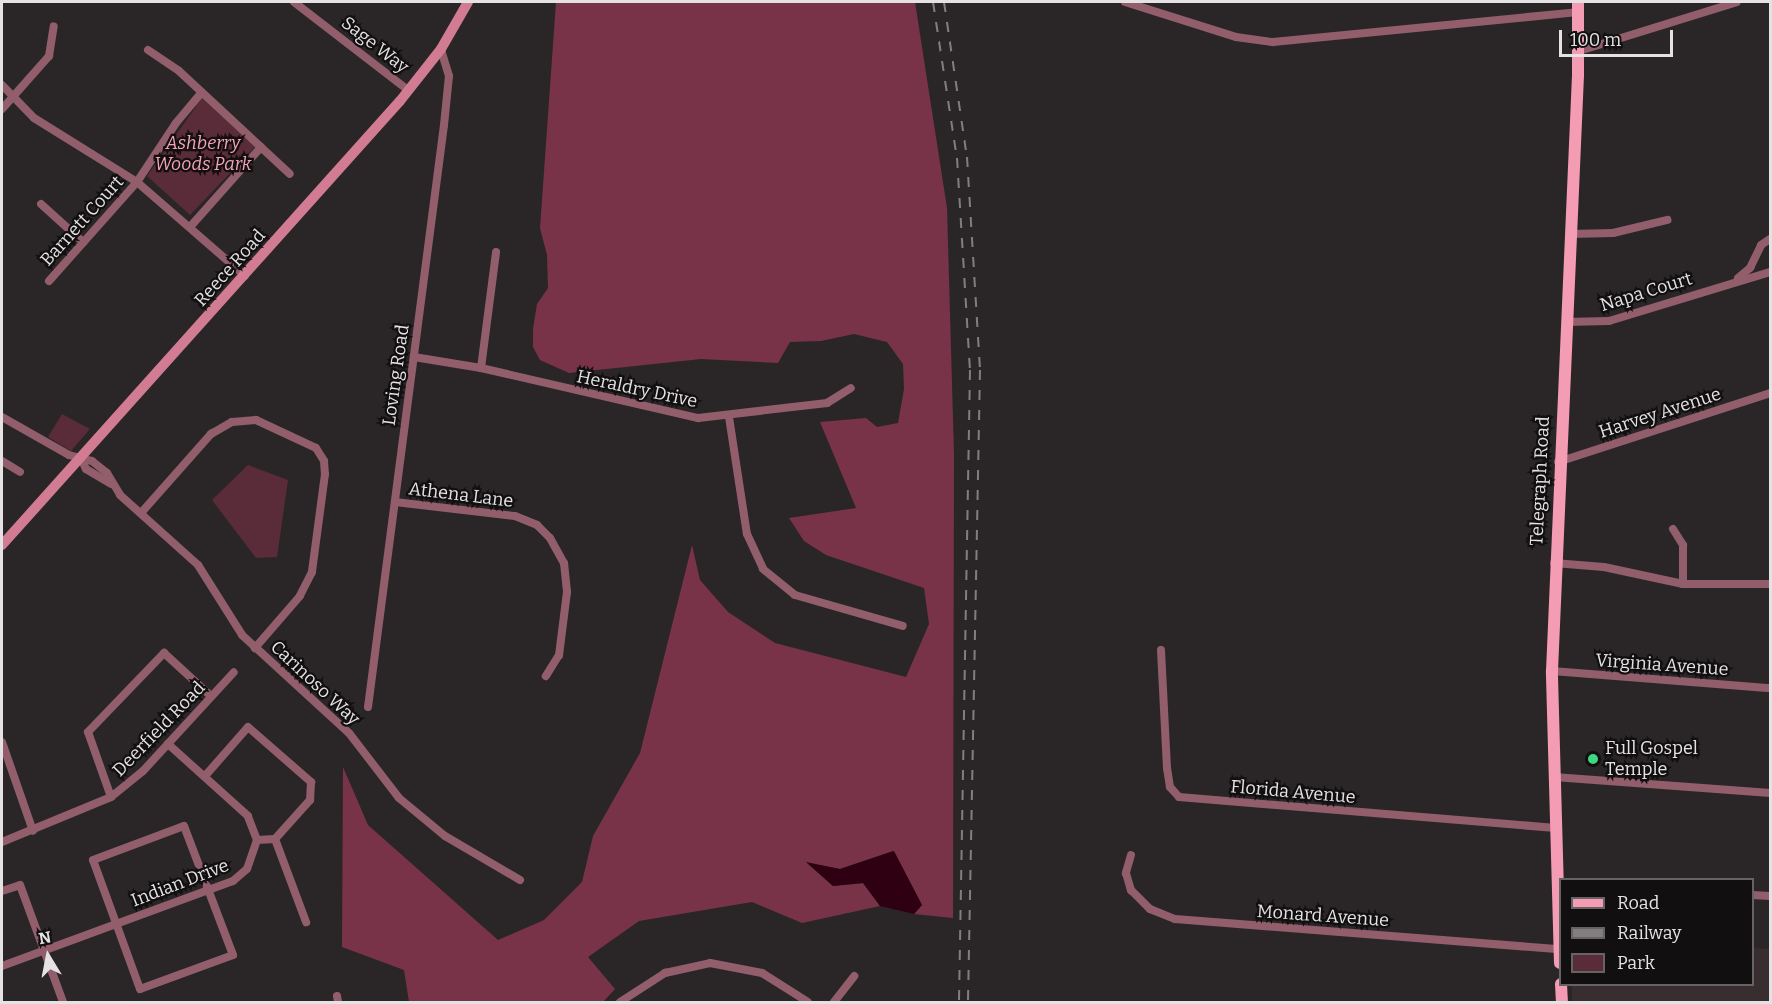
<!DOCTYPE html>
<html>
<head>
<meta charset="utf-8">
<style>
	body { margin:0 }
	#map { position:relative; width:1772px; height:1004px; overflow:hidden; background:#2a2627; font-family:Bitter,serif }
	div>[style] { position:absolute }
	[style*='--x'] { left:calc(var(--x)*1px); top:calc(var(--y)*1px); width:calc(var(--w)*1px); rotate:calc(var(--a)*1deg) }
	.built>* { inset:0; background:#382e30 }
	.green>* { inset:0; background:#5a2b38 }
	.forest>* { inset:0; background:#783348 }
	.water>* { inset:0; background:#2e0011 }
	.minor>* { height:8px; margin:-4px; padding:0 4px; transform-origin:4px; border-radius:4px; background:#935e6c }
	.secondary>* { height:10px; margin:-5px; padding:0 5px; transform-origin:5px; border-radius:5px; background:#d17c93 }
	.primary>* { height:12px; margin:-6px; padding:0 6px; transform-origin:6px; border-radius:6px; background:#f49cb3 }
	.rail>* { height:2px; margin-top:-1px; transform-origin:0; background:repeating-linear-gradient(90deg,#827e7f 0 10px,transparent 0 20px) }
	.dots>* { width:16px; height:16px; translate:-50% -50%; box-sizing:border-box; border:3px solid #110f10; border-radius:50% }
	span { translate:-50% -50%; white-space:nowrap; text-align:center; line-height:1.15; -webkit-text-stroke:4.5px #110f10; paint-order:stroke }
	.street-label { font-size:18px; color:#e5e2e3 }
	.park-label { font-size:18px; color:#f6a2b8; font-style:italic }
	.poi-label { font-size:18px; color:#e5e2e3 }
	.left { translate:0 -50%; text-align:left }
	.frame { position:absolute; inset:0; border:3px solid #e5e2e3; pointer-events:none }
	.legend { position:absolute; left:1559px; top:878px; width:195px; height:108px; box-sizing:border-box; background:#110f10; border:2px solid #666364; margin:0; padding:8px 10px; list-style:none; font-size:18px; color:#e5e2e3 }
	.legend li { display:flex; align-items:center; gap:12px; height:30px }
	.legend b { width:30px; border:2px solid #666364 }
	.north { position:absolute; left:18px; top:926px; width:60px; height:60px; -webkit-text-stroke:4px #110f10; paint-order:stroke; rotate:350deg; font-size:16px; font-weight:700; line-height:24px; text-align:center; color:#e5e2e3 }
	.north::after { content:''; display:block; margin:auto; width:21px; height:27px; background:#e5e2e3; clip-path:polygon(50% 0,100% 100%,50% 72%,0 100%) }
	.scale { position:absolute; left:1559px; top:30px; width:114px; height:27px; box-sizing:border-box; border:3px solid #e5e2e3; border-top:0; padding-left:8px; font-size:18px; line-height:21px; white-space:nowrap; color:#e5e2e3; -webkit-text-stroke:4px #110f10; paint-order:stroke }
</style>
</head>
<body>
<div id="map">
	<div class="built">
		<i style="clip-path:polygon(1753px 948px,1770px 949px,1770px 1002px,1572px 1002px,1572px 985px,1752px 984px)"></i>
	</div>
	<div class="green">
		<i style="clip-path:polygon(202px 98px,255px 147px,190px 215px,147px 176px)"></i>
		<i style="clip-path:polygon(62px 414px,90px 429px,71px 451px,48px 437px)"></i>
		<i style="clip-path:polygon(248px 465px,288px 480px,277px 557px,256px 558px,212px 500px)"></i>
	</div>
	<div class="forest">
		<i style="clip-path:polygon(556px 2px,915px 2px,947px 208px,954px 454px,953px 918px,914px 914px,922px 905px,893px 851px,840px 869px,807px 863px,833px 886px,863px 883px,880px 906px,802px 923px,752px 902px,639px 921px,588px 957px,615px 989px,603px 1002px,409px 1002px,404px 970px,342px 947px,343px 767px,368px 825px,498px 940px,544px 920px,582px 882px,593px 836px,640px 753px,692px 545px,700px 580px,728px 612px,775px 643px,906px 677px,929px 624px,924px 588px,826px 555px,804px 541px,789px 518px,856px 508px,820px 422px,866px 418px,877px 427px,898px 423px,904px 389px,903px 364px,887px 342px,854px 334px,821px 341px,790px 342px,778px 363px,701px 359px,569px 373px,540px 360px,533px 347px,533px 329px,537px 304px,548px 288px,547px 255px,540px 228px)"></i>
	</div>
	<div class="water">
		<i style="clip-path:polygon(894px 851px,922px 905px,914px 914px,880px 906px,863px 883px,833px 886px,806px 862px,840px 869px)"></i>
	</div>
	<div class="minor">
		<i style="--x:294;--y:2;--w:145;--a:37.7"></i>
		<i style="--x:1125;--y:2;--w:116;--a:17.5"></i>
		<i style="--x:1236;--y:37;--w:37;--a:8"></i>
		<i style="--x:1273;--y:42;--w:306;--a:-5.6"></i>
		<i style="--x:148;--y:50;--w:37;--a:34"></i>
		<i style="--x:179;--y:71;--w:151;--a:42.9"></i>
		<i style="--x:1579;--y:51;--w:165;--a:-17.2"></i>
		<i style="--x:2;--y:85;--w:46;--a:45.9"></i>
		<i style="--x:34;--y:118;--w:121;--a:31.9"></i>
		<i style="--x:137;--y:182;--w:143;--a:41"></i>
		<i style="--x:2;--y:109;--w:71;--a:-48.4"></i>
		<i style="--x:49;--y:56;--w:30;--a:-81"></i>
		<i style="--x:41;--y:204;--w:57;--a:42.1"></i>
		<i style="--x:190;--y:227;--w:107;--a:-48.4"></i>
		<i style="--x:1570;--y:234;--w:43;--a:-1.3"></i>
		<i style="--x:1613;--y:233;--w:56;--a:-13.5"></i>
		<i style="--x:1738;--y:278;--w:16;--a:-40"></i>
		<i style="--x:1750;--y:268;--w:25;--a:-64"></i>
		<i style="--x:1761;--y:245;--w:11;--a:-34"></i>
		<i style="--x:49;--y:281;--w:132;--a:-48.4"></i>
		<i style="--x:137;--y:182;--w:71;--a:-56.5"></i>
		<i style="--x:176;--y:123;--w:40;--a:-50"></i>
		<i style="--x:1566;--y:322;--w:43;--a:-1.3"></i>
		<i style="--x:1609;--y:321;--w:168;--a:-16.9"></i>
		<i style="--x:414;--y:357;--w:68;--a:9.3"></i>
		<i style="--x:481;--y:368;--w:223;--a:13"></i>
		<i style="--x:698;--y:418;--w:130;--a:-6.6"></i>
		<i style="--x:827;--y:403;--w:28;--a:-32"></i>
		<i style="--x:481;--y:368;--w:117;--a:-82.6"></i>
		<i style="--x:2;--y:417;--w:77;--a:29.6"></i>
		<i style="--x:69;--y:455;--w:24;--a:15"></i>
		<i style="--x:92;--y:461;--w:19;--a:39"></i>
		<i style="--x:107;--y:473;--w:26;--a:59"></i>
		<i style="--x:120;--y:495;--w:105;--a:41.9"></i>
		<i style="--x:198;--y:565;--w:83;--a:57.8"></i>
		<i style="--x:242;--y:635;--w:145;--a:42.5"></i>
		<i style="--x:349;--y:733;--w:82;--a:52.4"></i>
		<i style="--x:399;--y:798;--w:60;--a:39.6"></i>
		<i style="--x:445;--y:836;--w:87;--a:30.4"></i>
		<i style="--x:729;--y:417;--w:118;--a:81.3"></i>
		<i style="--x:747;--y:534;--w:38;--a:65"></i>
		<i style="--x:763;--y:569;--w:41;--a:39.1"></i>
		<i style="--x:795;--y:595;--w:112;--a:16"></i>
		<i style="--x:81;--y:458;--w:12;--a:66"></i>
		<i style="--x:86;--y:469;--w:29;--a:31"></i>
		<i style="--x:2;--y:461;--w:21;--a:31"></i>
		<i style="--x:1558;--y:462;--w:223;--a:-18"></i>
		<i style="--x:395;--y:502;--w:121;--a:6.7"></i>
		<i style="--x:515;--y:516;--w:24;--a:22"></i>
		<i style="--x:537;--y:525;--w:18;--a:45"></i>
		<i style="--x:550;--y:538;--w:29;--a:61"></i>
		<i style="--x:564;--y:563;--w:29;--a:84"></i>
		<i style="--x:567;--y:592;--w:64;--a:97.2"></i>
		<i style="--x:559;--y:655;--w:25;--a:122"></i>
		<i style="--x:141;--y:513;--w:106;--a:-48.5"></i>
		<i style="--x:211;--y:434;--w:24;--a:-30"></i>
		<i style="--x:232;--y:422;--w:24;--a:-5"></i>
		<i style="--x:256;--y:420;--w:66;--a:25"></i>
		<i style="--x:316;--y:448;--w:15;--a:58"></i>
		<i style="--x:324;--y:461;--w:13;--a:86"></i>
		<i style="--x:325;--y:474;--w:99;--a:97.6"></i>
		<i style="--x:312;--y:572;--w:27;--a:117"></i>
		<i style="--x:300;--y:596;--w:69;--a:130.9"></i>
		<i style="--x:1673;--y:529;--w:19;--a:58"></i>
		<i style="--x:1683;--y:545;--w:39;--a:90"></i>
		<i style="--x:1554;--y:563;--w:50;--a:4.6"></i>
		<i style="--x:1604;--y:567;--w:81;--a:12.1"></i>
		<i style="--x:1683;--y:584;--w:87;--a:0"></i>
		<i style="--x:1161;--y:650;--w:118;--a:87.1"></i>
		<i style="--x:1167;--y:768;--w:19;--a:81"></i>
		<i style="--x:1170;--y:787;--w:13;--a:48"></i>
		<i style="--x:1179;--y:797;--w:378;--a:4.7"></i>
		<i style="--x:1552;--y:671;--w:219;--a:4.5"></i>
		<i style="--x:368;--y:707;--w:587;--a:-82.56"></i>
		<i style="--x:444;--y:125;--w:49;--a:-84.2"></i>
		<i style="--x:449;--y:76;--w:28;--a:-107"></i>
		<i style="--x:2;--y:742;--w:94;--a:70.8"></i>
		<i style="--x:205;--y:776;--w:65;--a:-48.7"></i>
		<i style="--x:248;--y:727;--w:84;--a:41.1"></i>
		<i style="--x:311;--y:782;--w:18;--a:93"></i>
		<i style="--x:310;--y:800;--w:52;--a:131.9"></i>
		<i style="--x:275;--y:839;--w:18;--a:177"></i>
		<i style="--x:1554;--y:777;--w:217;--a:4.2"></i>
		<i style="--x:111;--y:797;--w:69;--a:-109.5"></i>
		<i style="--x:88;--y:732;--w:110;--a:-46.1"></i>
		<i style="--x:164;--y:653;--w:64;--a:42.5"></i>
		<i style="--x:184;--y:826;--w:138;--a:69.2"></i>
		<i style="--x:233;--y:955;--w:99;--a:159.9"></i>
		<i style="--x:140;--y:989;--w:137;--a:-110"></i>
		<i style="--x:93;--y:860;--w:97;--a:-20.5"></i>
		<i style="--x:275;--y:839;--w:89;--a:69.5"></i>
		<i style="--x:2;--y:842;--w:118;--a:-22.4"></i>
		<i style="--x:111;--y:797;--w:41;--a:-39.1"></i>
		<i style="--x:143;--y:771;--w:134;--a:-47.4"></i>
		<i style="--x:1131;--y:855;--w:19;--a:106"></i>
		<i style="--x:1126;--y:873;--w:18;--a:74"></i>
		<i style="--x:1131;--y:890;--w:27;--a:45"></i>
		<i style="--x:1150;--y:909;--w:27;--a:22"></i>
		<i style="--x:1175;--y:919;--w:386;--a:4.5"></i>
		<i style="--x:2;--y:891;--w:19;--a:-18"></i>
		<i style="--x:20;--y:885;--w:125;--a:69.8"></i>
		<i style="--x:1752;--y:895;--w:18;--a:3"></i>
		<i style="--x:2;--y:966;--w:246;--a:-20.2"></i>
		<i style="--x:233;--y:881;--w:18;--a:-41"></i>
		<i style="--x:247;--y:869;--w:31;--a:-71"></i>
		<i style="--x:257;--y:840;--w:26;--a:-111"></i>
		<i style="--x:248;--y:816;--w:108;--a:-138"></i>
		<i style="--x:337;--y:996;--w:6;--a:81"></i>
		<i style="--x:620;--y:1002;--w:54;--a:-32.8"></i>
		<i style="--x:665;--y:973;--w:46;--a:-12.5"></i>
		<i style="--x:710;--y:963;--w:53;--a:10.9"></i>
		<i style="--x:762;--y:973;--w:54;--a:32.2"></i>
		<i style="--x:834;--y:1002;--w:33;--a:-52"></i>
	</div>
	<div class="secondary">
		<i style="--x:2;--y:545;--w:596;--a:-48.13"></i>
		<i style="--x:400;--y:101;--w:66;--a:-51.7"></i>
		<i style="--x:441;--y:49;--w:54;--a:-60.1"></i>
	</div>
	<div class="primary">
		<i style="--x:1560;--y:963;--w:292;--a:-91.6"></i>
		<i style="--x:1552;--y:671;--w:597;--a:-87.5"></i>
		<i style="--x:1578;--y:75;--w:73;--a:-90"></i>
		<i style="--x:1561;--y:984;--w:18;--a:87"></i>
	</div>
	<div class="rail">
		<i style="--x:933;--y:2;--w:158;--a:81.3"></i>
		<i style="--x:957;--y:158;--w:212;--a:86.5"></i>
		<i style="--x:970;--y:370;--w:632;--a:91"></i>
		<i style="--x:944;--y:2;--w:157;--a:81.6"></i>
		<i style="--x:967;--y:157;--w:213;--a:86.5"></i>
		<i style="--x:980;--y:370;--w:632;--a:91.09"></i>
	</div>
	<div class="dots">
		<i style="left:1593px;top:759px;background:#3ed77d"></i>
	</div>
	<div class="street-label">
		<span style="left:375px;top:45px;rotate:38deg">Sage Way</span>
		<span style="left:82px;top:221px;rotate:-48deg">Barnett Court</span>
		<span style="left:230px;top:268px;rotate:-48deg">Reece Road</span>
		<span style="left:1646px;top:292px;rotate:-17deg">Napa Court</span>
		<span style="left:396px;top:375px;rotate:-82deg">Loving Road</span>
		<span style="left:637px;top:389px;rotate:12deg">Heraldry Drive</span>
		<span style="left:1660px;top:413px;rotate:-18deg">Harvey Avenue</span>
		<span style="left:1540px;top:481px;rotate:-87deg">Telegraph Road</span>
		<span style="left:461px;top:495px;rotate:7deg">Athena Lane</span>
		<span style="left:1662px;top:665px;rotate:4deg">Virginia Avenue</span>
		<span style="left:315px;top:683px;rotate:43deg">Carinoso Way</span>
		<span style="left:159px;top:729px;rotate:-46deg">Deerfield Road</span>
		<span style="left:1293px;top:792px;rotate:5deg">Florida Avenue</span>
		<span style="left:180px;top:883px;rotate:-21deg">Indian Drive</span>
		<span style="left:1323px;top:916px;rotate:4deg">Monard Avenue</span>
	</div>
	<div class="park-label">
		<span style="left:203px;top:154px">Ashberry<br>Woods Park</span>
	</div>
	<div class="poi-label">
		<span class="left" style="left:1605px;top:759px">Full Gospel<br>Temple</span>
	</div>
	<div class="frame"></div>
	<ul class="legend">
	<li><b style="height:8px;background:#f49cb3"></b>Road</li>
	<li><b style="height:8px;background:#827e7f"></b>Railway</li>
	<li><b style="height:16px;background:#5a2b38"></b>Park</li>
	</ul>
	<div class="north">N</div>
	<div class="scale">100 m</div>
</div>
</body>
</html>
